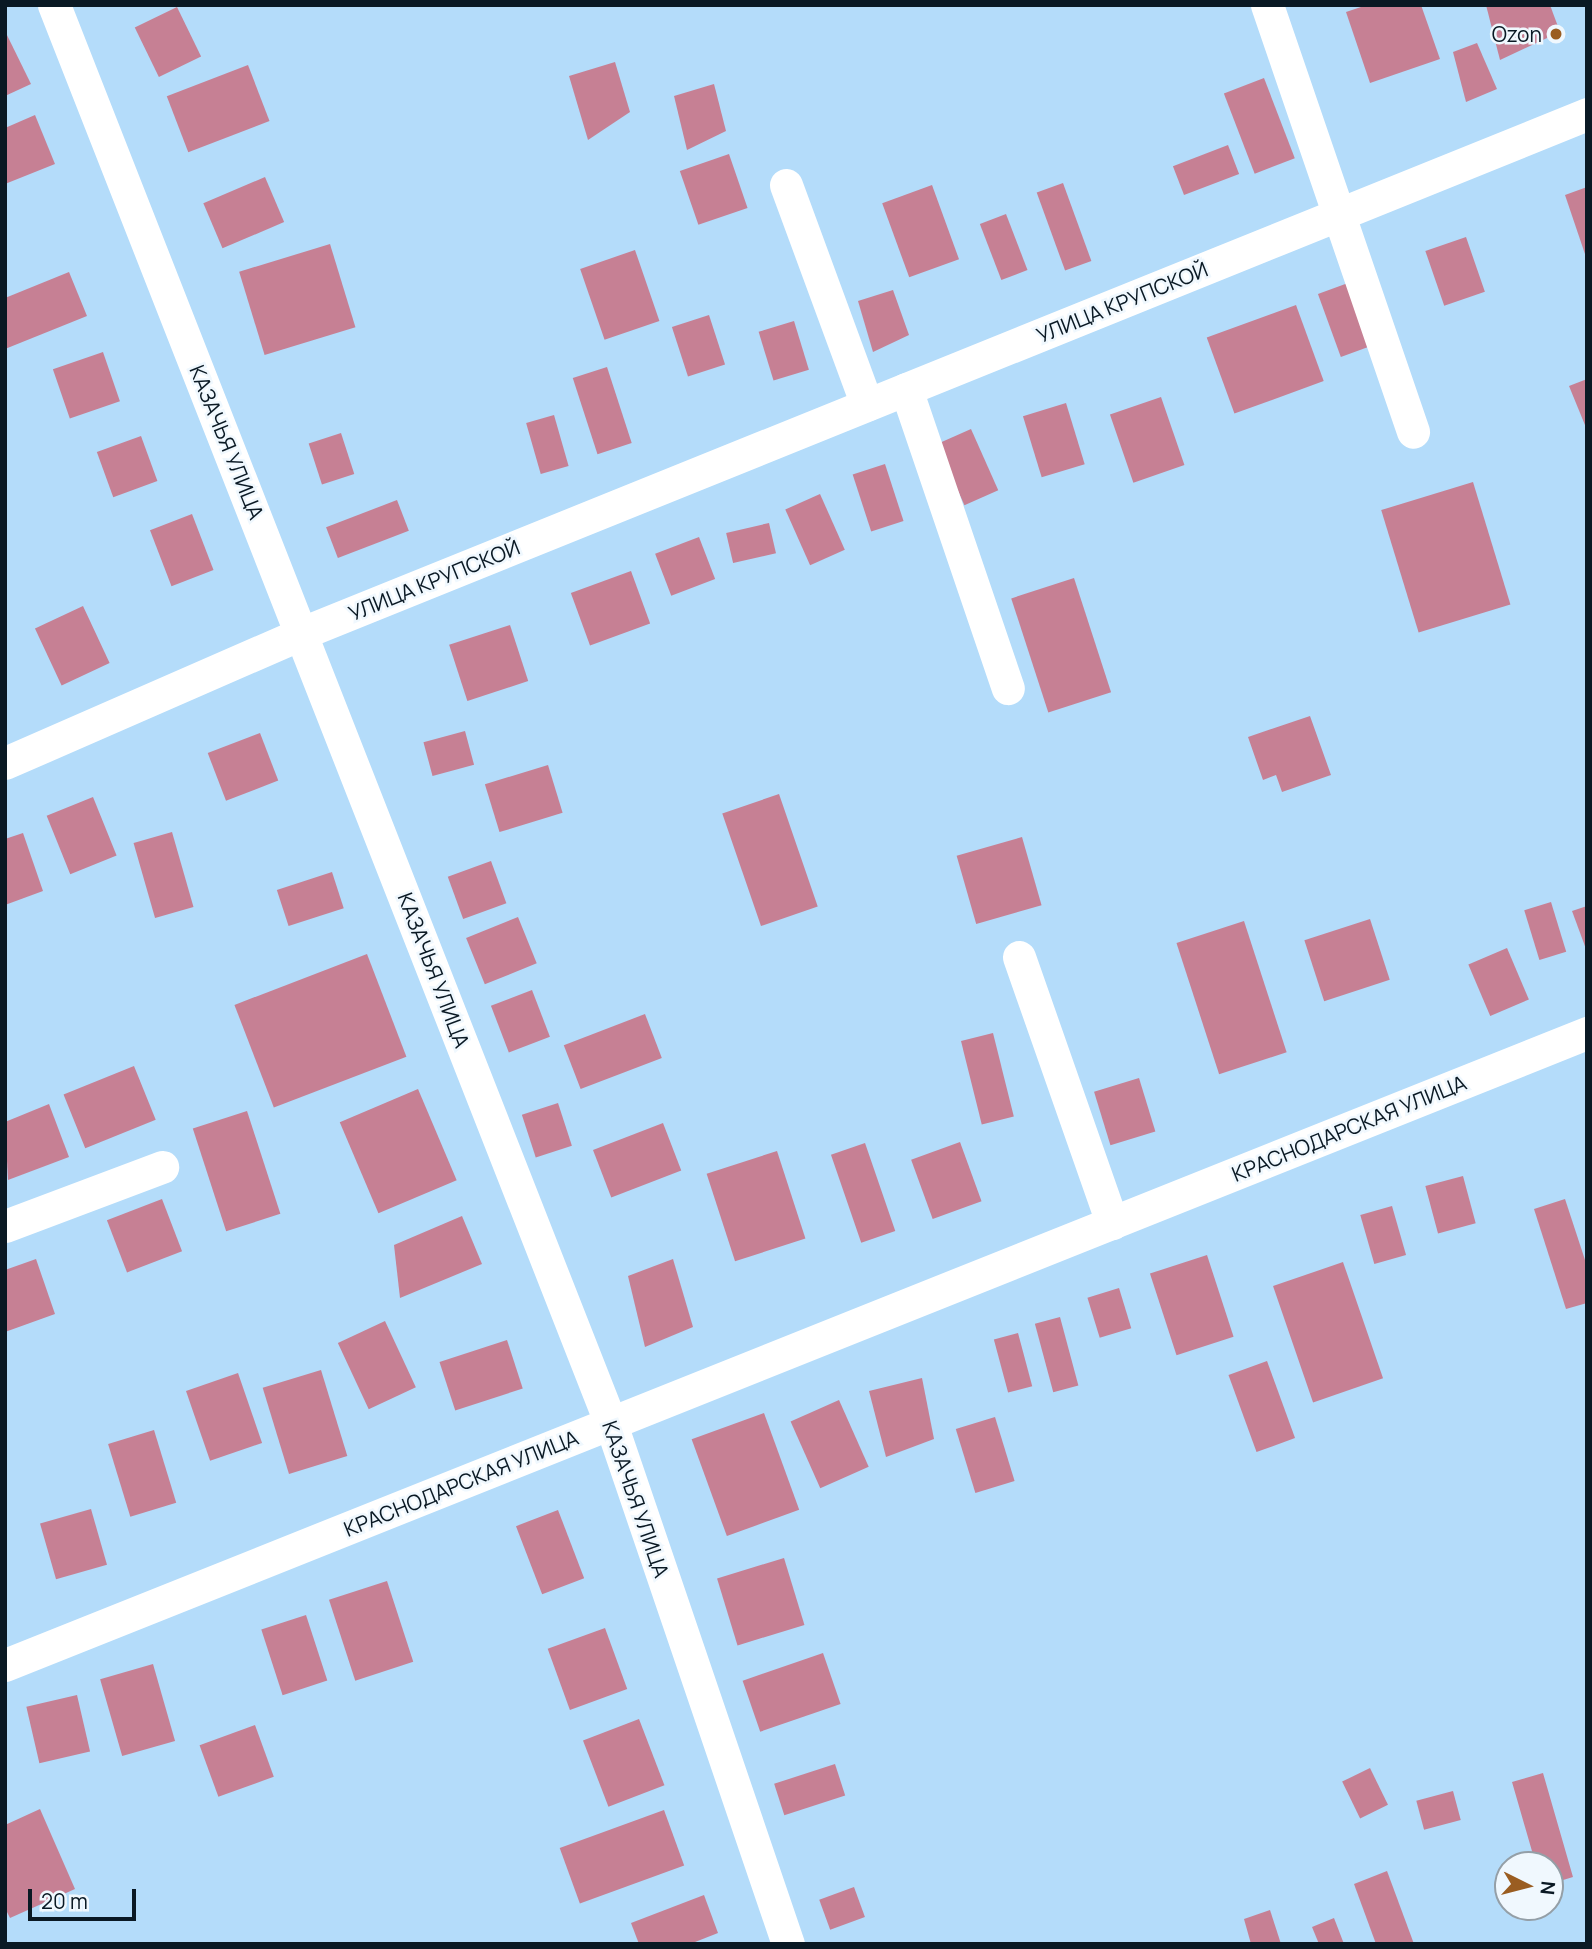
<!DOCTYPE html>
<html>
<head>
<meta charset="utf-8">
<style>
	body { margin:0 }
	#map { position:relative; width:1592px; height:1949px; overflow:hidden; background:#b4dcfa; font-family:Manrope,sans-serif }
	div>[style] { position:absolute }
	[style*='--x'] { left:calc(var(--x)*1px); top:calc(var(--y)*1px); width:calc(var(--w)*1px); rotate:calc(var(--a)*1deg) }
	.building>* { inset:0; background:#c68094; transform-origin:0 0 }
	.minor>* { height:33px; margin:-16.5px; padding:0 16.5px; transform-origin:16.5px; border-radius:16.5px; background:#fff }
	.dots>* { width:19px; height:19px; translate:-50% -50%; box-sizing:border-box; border:4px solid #f0f8fe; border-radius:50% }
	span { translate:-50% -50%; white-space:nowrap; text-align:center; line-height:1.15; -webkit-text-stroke:5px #f0f8fe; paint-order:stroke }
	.poi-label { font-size:21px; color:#0a1924 }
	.right { translate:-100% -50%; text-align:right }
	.street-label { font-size:21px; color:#0a1924 }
	.frame { position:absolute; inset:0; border:7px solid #0a1924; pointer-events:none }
	.north { position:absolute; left:1494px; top:1851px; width:70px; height:70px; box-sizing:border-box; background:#f0f8fe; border:2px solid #949fa7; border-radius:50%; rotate:96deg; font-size:19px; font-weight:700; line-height:28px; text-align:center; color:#0a1924 }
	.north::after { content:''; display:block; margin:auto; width:24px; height:32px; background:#9a5d21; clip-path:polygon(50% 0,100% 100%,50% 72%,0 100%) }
	.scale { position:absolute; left:28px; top:1889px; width:108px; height:32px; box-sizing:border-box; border:4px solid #0a1924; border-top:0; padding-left:9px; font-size:21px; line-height:24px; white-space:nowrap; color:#0a1924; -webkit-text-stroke:5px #f0f8fe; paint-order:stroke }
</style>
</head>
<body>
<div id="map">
	<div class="building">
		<i style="clip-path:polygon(1367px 5px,1421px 5px,1440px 59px,1370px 83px,1346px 12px)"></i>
		<i style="clip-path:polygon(1486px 5px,1550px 5px,1560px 32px,1500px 60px)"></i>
		<i style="left:177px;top:7px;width:55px;height:47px;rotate:64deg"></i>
		<i style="clip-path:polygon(5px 31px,31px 84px,5px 96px)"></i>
		<i style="clip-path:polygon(1477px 43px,1497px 89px,1466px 102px,1453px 52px)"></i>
		<i style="clip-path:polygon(615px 62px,630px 112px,588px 140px,569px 76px)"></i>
		<i style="left:248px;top:65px;width:60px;height:87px;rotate:69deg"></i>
		<i style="left:1264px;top:78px;width:86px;height:43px;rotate:69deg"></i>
		<i style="clip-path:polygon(714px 84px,726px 131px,687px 150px,674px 96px)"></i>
		<i style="clip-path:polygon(35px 115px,55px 164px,5px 184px,5px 128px)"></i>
		<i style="left:1228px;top:145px;width:31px;height:59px;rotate:69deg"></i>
		<i style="left:729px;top:154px;width:57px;height:52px;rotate:71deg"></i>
		<i style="left:265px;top:177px;width:49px;height:67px;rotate:67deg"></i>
		<i style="left:1063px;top:183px;width:83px;height:28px;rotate:70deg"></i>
		<i style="left:932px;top:185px;width:79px;height:53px;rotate:70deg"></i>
		<i style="clip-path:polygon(1587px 187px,1587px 257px,1586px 257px,1565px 195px)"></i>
		<i style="left:1006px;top:214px;width:60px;height:28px;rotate:69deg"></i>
		<i style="left:1466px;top:237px;width:58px;height:43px;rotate:71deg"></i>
		<i style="left:330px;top:244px;width:87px;height:95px;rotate:73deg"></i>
		<i style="left:635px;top:250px;width:75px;height:58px;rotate:71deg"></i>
		<i style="clip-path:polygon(69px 272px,87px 316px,5px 349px,5px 298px)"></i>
		<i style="left:1348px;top:283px;width:67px;height:32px;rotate:70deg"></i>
		<i style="clip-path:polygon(893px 290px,909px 335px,873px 352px,858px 301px)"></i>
		<i style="left:1296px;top:305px;width:81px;height:95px;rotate:70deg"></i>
		<i style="left:709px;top:315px;width:52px;height:39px;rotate:72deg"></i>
		<i style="left:794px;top:321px;width:51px;height:37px;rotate:73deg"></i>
		<i style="left:103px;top:352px;width:52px;height:53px;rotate:71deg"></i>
		<i style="left:607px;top:367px;width:80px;height:36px;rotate:72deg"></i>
		<i style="clip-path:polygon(1587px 379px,1587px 430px,1569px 386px)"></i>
		<i style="left:1161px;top:397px;width:72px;height:54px;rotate:71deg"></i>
		<i style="left:1066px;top:403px;width:64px;height:45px;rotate:73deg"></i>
		<i style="left:554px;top:415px;width:53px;height:29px;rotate:74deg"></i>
		<i style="left:971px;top:429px;width:67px;height:37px;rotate:66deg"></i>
		<i style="left:341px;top:433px;width:43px;height:34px;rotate:72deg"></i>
		<i style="left:141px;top:436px;width:48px;height:47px;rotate:70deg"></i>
		<i style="left:885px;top:464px;width:60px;height:34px;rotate:72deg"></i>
		<i style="left:1473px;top:482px;width:128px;height:96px;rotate:73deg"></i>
		<i style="left:820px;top:494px;width:61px;height:38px;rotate:66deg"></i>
		<i style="left:397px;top:500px;width:33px;height:76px;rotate:69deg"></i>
		<i style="left:192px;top:514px;width:60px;height:45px;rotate:69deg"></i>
		<i style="left:769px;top:523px;width:31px;height:44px;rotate:77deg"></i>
		<i style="left:699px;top:537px;width:45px;height:47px;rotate:69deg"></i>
		<i style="left:631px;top:571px;width:56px;height:64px;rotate:70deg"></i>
		<i style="left:1074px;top:578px;width:120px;height:66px;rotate:72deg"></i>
		<i style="left:83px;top:606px;width:63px;height:53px;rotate:65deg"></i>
		<i style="left:510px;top:625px;width:59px;height:64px;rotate:72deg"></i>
		<i style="clip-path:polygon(1310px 716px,1331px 775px,1282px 792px,1276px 775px,1263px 780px,1248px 737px)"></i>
		<i style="left:465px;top:731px;width:35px;height:43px;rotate:75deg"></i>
		<i style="left:260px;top:733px;width:51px;height:56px;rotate:69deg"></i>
		<i style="left:548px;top:765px;width:50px;height:66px;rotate:73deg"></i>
		<i style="left:779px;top:794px;width:119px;height:60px;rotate:71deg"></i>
		<i style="left:93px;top:797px;width:63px;height:50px;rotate:68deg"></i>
		<i style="left:172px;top:832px;width:78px;height:40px;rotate:74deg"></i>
		<i style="clip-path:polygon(23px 833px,43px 891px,5px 905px,5px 839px)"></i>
		<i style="left:1022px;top:837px;width:71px;height:68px;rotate:74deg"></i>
		<i style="left:491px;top:861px;width:45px;height:46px;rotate:70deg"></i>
		<i style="left:332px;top:872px;width:38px;height:58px;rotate:72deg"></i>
		<i style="left:1551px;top:902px;width:52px;height:28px;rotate:73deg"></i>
		<i style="clip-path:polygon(1587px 906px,1587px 948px,1586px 949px,1572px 911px)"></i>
		<i style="left:518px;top:917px;width:50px;height:56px;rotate:68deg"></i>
		<i style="left:1370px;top:919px;width:64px;height:69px;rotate:72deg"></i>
		<i style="left:1244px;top:921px;width:138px;height:71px;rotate:72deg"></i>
		<i style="left:1507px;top:948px;width:56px;height:42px;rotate:67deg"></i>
		<i style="left:367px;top:954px;width:110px;height:142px;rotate:69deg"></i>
		<i style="left:532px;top:990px;width:50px;height:44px;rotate:69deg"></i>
		<i style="left:645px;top:1014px;width:47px;height:87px;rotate:69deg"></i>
		<i style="left:993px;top:1033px;width:86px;height:33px;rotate:76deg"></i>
		<i style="left:134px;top:1066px;width:58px;height:76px;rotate:68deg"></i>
		<i style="left:1139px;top:1078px;width:56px;height:47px;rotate:73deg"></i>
		<i style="left:418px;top:1089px;width:99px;height:85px;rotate:67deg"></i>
		<i style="left:558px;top:1103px;width:45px;height:38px;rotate:72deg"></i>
		<i style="clip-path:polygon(49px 1104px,69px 1157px,8px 1180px,5px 1122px)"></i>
		<i style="left:247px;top:1111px;width:108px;height:57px;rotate:72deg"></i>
		<i style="left:663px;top:1123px;width:51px;height:75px;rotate:69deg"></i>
		<i style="left:960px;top:1142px;width:63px;height:52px;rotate:70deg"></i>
		<i style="left:865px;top:1143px;width:93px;height:36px;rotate:71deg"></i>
		<i style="left:777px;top:1151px;width:92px;height:74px;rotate:72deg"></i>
		<i style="left:1463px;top:1176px;width:49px;height:39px;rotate:75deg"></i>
		<i style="left:162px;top:1199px;width:56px;height:59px;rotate:69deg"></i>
		<i style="clip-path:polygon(1565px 1199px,1587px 1266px,1587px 1303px,1566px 1309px,1534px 1209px)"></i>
		<i style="left:1392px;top:1206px;width:51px;height:33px;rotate:74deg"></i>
		<i style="clip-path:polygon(462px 1216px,482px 1264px,400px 1298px,394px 1245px)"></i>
		<i style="left:1207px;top:1255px;width:86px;height:60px;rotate:72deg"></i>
		<i style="clip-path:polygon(36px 1259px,55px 1314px,5px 1332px,5px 1270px)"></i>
		<i style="clip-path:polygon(673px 1259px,693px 1327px,645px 1347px,628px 1276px)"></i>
		<i style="left:1343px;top:1262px;width:123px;height:74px;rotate:71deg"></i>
		<i style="left:1119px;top:1288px;width:42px;height:33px;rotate:73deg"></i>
		<i style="left:1060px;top:1317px;width:71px;height:26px;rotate:75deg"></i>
		<i style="left:385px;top:1321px;width:73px;height:52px;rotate:65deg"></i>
		<i style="left:1018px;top:1333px;width:55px;height:25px;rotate:75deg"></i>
		<i style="left:507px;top:1340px;width:51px;height:71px;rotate:72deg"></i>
		<i style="left:1267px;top:1361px;width:82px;height:41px;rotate:70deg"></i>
		<i style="left:321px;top:1370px;width:90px;height:61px;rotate:73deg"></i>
		<i style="left:238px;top:1373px;width:74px;height:55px;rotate:71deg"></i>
		<i style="clip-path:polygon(922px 1378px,934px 1439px,886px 1457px,869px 1391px)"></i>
		<i style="left:839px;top:1400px;width:73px;height:53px;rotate:66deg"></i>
		<i style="left:764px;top:1413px;width:103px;height:77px;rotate:70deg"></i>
		<i style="left:995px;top:1417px;width:67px;height:41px;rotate:73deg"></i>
		<i style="left:154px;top:1430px;width:76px;height:48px;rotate:73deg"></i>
		<i style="left:91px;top:1509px;width:58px;height:53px;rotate:74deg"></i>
		<i style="left:558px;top:1510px;width:73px;height:45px;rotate:69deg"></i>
		<i style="left:784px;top:1558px;width:70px;height:70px;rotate:73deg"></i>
		<i style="left:387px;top:1581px;width:85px;height:61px;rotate:72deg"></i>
		<i style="left:306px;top:1615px;width:69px;height:47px;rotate:72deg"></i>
		<i style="left:605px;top:1628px;width:65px;height:61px;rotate:70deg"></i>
		<i style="left:823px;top:1653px;width:54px;height:85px;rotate:71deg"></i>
		<i style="left:153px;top:1664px;width:80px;height:55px;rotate:74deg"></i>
		<i style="left:77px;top:1695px;width:58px;height:52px;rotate:77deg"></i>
		<i style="left:639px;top:1719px;width:71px;height:60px;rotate:69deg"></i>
		<i style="left:255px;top:1725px;width:55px;height:59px;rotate:70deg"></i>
		<i style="left:835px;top:1764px;width:33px;height:64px;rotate:72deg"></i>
		<i style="left:1370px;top:1768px;width:41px;height:31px;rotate:64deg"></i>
		<i style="clip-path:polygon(1543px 1773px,1573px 1877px,1550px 1884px,1550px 1865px,1536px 1865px,1512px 1782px)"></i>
		<i style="left:1453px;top:1791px;width:30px;height:38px;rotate:75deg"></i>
		<i style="clip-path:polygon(40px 1809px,75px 1889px,10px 1918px,5px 1908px,5px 1825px)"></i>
		<i style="left:664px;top:1810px;width:59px;height:111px;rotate:70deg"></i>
		<i style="clip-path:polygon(1387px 1871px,1414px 1944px,1376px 1944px,1354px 1884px)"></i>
		<i style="left:854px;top:1887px;width:32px;height:37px;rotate:70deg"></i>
		<i style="clip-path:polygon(704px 1895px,718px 1933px,690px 1944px,639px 1944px,631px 1923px)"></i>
		<i style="clip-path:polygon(1270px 1910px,1281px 1944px,1251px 1944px,1244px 1919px)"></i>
		<i style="clip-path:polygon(1334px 1918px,1344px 1944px,1319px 1944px,1312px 1927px)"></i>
	</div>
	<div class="minor">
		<i style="--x:54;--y:5;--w:1524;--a:68.57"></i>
		<i style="--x:611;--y:1424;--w:549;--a:71.2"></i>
		<i style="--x:1267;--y:5;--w:451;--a:71.1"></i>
		<i style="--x:786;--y:185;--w:234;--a:69.8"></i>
		<i style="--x:906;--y:389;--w:316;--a:71.2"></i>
		<i style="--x:5;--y:763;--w:324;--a:-23.6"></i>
		<i style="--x:302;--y:633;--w:1386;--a:-21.99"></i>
		<i style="--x:1019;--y:957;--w:282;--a:70.7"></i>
		<i style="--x:5;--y:1226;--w:168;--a:-20.6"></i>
		<i style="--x:5;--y:1665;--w:1704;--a:-21.78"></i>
	</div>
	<div class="dots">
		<i style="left:1556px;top:34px;background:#9a5d21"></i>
	</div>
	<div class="poi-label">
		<span class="right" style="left:1542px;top:34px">Ozon</span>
	</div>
	<div class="street-label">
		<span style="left:1122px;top:302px;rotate:-22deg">УЛИЦА КРУПСКОЙ</span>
		<span style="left:227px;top:442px;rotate:68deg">КАЗАЧЬЯ УЛИЦА</span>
		<span style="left:434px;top:580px;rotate:-22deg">УЛИЦА КРУПСКОЙ</span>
		<span style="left:434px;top:970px;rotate:69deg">КАЗАЧЬЯ УЛИЦА</span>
		<span style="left:1349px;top:1128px;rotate:-22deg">КРАСНОДАРСКАЯ УЛИЦА</span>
		<span style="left:461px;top:1483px;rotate:-22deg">КРАСНОДАРСКАЯ УЛИЦА</span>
		<span style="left:636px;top:1499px;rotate:71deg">КАЗАЧЬЯ УЛИЦА</span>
	</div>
	<div class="frame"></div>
	<div class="north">N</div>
	<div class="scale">20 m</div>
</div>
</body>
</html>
